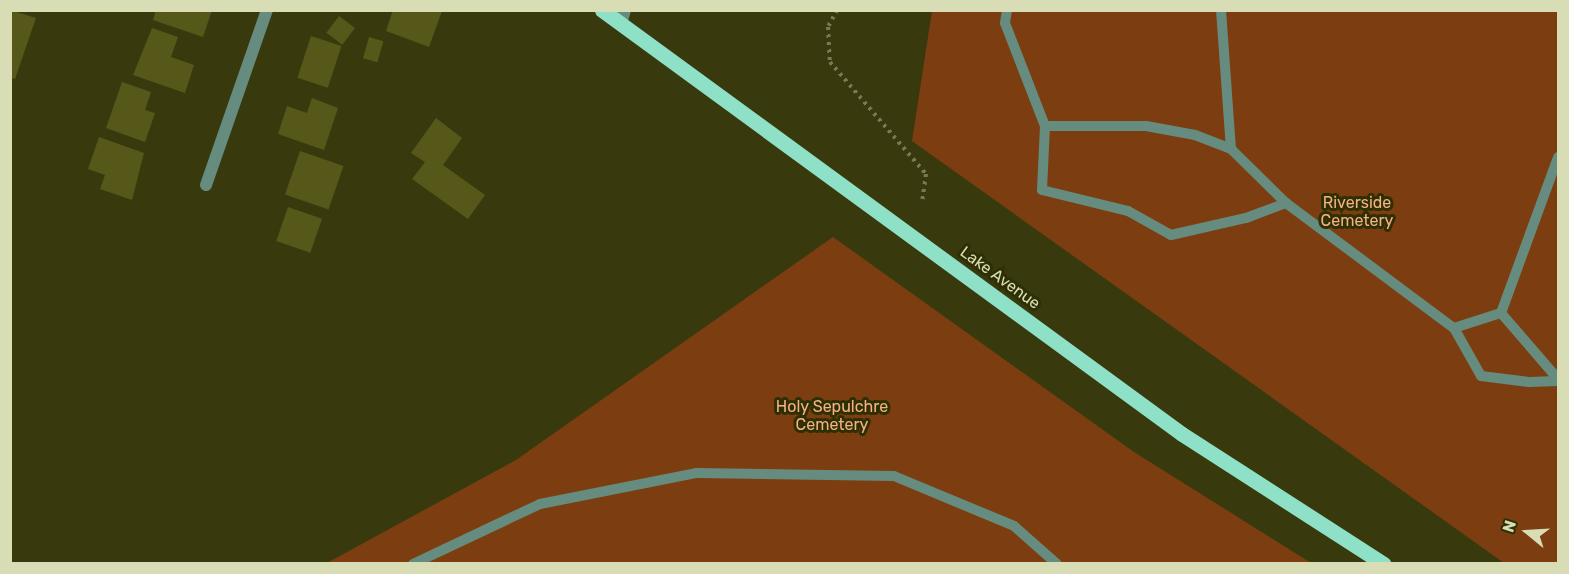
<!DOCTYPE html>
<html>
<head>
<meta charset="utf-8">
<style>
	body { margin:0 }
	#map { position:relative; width:1569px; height:574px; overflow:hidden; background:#383a0e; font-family:Rubik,sans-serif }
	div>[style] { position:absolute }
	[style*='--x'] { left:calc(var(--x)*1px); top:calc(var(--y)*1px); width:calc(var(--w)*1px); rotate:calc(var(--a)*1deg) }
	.green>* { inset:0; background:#7c3e10 }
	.building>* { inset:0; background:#56581a; transform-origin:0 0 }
	.path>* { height:4px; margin-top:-2px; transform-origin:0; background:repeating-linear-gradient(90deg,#787b51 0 3px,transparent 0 7.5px) }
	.service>* { height:10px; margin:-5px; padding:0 5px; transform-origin:5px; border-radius:5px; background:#658c7f }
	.minor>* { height:12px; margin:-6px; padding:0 6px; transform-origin:6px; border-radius:6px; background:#658c7f }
	.primary>* { height:15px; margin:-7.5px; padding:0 7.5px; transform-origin:7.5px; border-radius:7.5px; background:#8ee0c6 }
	span { translate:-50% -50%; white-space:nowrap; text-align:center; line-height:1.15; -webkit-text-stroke:6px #2e3003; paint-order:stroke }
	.park-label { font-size:16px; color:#f6b087 }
	.street-label { font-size:16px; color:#d9ddb5 }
	.frame { position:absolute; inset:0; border:12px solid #d9ddb5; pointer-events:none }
	.north { position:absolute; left:1497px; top:502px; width:60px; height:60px; -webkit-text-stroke:4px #2e3003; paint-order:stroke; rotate:288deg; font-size:16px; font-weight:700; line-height:24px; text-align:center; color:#d9ddb5 }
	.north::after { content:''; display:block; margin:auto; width:21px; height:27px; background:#d9ddb5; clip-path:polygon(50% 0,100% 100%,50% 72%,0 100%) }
</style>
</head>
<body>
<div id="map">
	<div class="green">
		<i style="clip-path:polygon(932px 11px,1558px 11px,1558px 563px,1504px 563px,912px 141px)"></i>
		<i style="clip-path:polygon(833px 237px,1134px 452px,1311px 563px,325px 564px,516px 460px)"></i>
	</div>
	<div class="building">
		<i style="clip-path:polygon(10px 10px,36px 18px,15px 79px,10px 78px)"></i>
		<i style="clip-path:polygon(156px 10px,212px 10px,203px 37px,153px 20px)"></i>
		<i style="clip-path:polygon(393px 10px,442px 11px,429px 47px,386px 31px)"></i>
		<i style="left:339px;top:16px;width:20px;height:21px;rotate:37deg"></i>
		<i style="clip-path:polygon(152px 28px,178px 37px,171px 57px,194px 65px,185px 93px,133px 75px)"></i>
		<i style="left:311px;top:36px;width:32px;height:44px;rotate:18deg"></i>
		<i style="left:369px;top:37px;width:15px;height:22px;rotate:16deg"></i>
		<i style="clip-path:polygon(122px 82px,151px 92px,145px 110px,155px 113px,145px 142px,106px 128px)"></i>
		<i style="clip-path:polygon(312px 98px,338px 108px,324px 150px,278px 134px,287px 106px,307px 113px)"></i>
		<i style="clip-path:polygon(436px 118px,462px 138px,443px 165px,485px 195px,468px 219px,412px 179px,425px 162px,411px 153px)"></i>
		<i style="clip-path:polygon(99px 137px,144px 153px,132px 200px,100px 189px,105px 175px,88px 169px)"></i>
		<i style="left:300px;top:151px;width:46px;height:46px;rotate:19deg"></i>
		<i style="left:288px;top:207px;width:36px;height:36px;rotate:19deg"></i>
	</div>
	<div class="path">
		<i style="--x:837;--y:10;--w:19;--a:118"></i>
		<i style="--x:828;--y:27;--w:35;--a:87"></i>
		<i style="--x:830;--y:62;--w:148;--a:49.4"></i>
		<i style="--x:926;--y:174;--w:29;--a:98"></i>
	</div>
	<div class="service">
		<i style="--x:1007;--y:10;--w:13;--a:99"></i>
		<i style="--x:1005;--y:23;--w:110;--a:68.8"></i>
		<i style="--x:1045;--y:126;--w:64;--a:92.7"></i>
		<i style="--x:1042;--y:190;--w:89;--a:13.7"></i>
		<i style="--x:1128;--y:211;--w:49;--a:29.2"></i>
		<i style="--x:1171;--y:235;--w:77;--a:-12.8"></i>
		<i style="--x:1246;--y:218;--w:43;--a:-20.6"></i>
		<i style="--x:1221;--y:10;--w:139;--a:85.9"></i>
		<i style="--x:1231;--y:149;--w:77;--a:44.5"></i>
		<i style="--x:1286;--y:203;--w:209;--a:36.7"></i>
		<i style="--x:1454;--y:328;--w:55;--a:60.6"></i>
		<i style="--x:1481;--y:376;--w:48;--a:7.1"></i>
		<i style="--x:1529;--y:382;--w:29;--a:-2"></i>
		<i style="--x:1045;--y:126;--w:101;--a:0"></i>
		<i style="--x:1146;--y:126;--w:50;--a:10.4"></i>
		<i style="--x:1195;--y:135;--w:39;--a:21"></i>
		<i style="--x:1501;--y:313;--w:87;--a:49.2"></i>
		<i style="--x:1454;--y:328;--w:49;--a:-17.7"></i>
		<i style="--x:1501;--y:313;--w:166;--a:-69.9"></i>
		<i style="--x:413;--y:564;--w:140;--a:-25.3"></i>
		<i style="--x:540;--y:504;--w:160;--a:-11.2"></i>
		<i style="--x:697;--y:473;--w:197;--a:0.9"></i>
		<i style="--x:894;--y:476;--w:130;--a:22.6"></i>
		<i style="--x:1014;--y:526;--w:57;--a:41.5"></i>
	</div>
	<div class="minor">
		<i style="--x:621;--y:24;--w:15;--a:-74"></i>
		<i style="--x:206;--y:185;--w:185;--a:-70.8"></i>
	</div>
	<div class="primary">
		<i style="--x:602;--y:10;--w:718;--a:36.17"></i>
		<i style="--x:1182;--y:434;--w:240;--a:32.8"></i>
	</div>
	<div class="park-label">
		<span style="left:1357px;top:212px">Riverside<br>Cemetery</span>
		<span style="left:832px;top:416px">Holy Sepulchre<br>Cemetery</span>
	</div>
	<div class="street-label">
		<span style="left:1000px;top:278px;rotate:36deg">Lake Avenue</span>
	</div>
	<div class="frame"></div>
	<div class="north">N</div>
</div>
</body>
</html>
